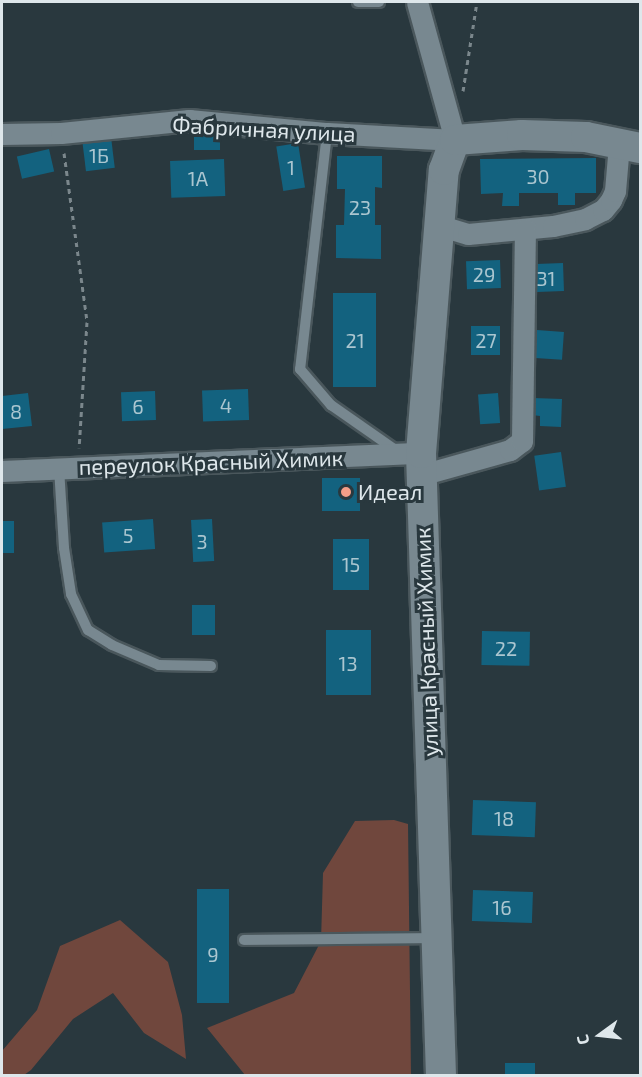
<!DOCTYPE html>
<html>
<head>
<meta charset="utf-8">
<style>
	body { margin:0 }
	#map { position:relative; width:642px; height:1077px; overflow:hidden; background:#29383e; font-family:"Exo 2",sans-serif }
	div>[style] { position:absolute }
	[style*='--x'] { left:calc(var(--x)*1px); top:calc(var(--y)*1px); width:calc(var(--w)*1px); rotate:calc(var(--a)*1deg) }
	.green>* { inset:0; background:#70473d }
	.building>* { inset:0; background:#13627f; transform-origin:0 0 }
	.path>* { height:3px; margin-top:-1.5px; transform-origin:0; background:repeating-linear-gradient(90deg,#7b878c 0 4.5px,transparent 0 9px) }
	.roads { filter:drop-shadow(2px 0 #4a575c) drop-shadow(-2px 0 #4a575c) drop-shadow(0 2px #4a575c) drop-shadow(0 -2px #4a575c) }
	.lane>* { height:10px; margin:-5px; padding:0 5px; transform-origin:5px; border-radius:5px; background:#788890 }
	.street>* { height:21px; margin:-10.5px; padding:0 10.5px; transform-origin:10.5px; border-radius:10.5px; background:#788890 }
	.secondary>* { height:30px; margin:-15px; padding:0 15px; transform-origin:15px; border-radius:15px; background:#788890 }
	.dots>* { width:16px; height:16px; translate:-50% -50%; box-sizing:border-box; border:3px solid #29383e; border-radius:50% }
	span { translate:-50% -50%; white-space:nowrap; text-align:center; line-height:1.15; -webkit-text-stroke:6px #29383e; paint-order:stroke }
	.number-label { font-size:20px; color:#abc6d0 }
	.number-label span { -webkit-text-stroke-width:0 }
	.street-label { font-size:22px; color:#dee7eb }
	.poi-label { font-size:22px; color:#dee7eb }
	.left { translate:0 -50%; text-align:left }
	.frame { position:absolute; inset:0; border:3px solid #dee7eb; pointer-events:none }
	.north { position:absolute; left:570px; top:1005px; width:60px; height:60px; -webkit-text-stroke:4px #29383e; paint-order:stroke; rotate:255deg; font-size:16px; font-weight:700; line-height:24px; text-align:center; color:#dee7eb }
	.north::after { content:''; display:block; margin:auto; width:21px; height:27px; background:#dee7eb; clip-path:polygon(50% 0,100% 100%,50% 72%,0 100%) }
</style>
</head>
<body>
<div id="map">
	<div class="green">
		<i style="clip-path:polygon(394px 820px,408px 824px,411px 1075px,245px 1075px,207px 1028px,294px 993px,321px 941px,323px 873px,355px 821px)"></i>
		<i style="clip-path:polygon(120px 920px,168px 962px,182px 1015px,186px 1059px,144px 1033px,113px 993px,73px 1019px,31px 1070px,24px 1075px,2px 1075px,2px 1051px,37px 1010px,60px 946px)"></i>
	</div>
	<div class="building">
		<i style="left:194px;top:133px;width:26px;height:17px"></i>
		<i style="left:111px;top:137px;width:31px;height:29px;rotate:83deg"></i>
		<i style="left:298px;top:143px;width:45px;height:22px;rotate:81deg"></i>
		<i style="left:49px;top:149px;width:23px;height:33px;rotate:77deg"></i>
		<i style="clip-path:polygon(337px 156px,382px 156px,382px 188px,375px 187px,375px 225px,381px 225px,381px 259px,336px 258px,336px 225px,344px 225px,345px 189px,337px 189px)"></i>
		<i style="clip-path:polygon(596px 158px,596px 193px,575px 193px,575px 205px,558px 205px,558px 193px,519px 193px,519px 206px,502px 206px,503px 193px,481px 194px,480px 159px)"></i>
		<i style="left:224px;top:159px;width:37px;height:54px;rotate:88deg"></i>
		<i style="left:500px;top:260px;width:28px;height:34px;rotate:88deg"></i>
		<i style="left:563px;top:263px;width:28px;height:34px;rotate:88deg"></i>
		<i style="left:333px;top:293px;width:43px;height:94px"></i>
		<i style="left:471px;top:326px;width:29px;height:29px"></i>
		<i style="left:537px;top:330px;width:27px;height:28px;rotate:4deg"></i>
		<i style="left:248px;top:389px;width:31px;height:46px;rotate:88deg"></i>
		<i style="left:155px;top:391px;width:29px;height:34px;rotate:88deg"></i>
		<i style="clip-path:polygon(28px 393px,32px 426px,2px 429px,2px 396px)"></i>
		<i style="left:498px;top:393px;width:30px;height:20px;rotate:86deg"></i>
		<i style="clip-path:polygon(533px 398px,562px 399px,561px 427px,540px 426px,540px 416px,532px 415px)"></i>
		<i style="left:561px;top:452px;width:35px;height:27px;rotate:82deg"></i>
		<i style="left:322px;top:478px;width:38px;height:33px"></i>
		<i style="left:153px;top:519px;width:30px;height:51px;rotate:86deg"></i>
		<i style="left:212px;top:519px;width:42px;height:21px;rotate:87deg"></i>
		<i style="left:2px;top:521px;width:12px;height:32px"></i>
		<i style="left:333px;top:539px;width:36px;height:51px"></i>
		<i style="left:192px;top:605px;width:23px;height:30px"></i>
		<i style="left:326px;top:630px;width:45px;height:65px"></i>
		<i style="left:482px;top:631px;width:48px;height:34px;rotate:1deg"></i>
		<i style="left:473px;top:800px;width:63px;height:35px;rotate:2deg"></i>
		<i style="left:197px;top:889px;width:32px;height:114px"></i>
		<i style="left:473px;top:890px;width:60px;height:31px;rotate:2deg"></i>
		<i style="left:505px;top:1063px;width:30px;height:13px"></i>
	</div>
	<div class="path">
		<i style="--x:463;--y:91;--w:90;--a:-81.1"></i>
		<i style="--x:64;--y:153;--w:171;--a:82.2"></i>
		<i style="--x:87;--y:322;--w:126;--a:93.6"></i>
	</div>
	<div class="roads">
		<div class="lane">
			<i style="--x:358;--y:2;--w:21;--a:0"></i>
			<i style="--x:327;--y:133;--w:238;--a:96.5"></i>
			<i style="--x:300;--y:369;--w:48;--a:49.3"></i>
			<i style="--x:331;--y:405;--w:80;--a:34.9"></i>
			<i style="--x:59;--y:468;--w:80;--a:86.4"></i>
			<i style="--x:64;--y:548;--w:47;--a:81.3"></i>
			<i style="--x:71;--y:594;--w:40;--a:65"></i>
			<i style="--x:88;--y:630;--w:28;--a:32"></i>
			<i style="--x:112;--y:645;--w:51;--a:23.1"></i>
			<i style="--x:159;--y:665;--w:52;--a:1.1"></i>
			<i style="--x:244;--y:940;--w:191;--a:-0.6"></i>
		</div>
		<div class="street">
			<i style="--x:2;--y:134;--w:59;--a:-1"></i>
			<i style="--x:61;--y:133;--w:129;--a:-5.8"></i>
			<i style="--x:189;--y:120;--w:139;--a:5.4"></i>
			<i style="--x:327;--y:133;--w:128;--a:3.1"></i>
			<i style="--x:455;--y:140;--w:143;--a:-105.4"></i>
			<i style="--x:438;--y:225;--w:31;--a:17"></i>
			<i style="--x:468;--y:234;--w:85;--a:-5.4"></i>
			<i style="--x:553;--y:226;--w:33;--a:-12"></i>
			<i style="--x:585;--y:219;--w:20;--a:-27"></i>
			<i style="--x:603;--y:210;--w:13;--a:-51"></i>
			<i style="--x:611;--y:200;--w:10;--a:-66"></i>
			<i style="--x:615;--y:191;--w:47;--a:-85.1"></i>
			<i style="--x:2;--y:471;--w:419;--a:-2.5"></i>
			<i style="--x:421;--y:475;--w:92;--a:-15.7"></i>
			<i style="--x:510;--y:450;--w:15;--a:-37"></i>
			<i style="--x:522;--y:441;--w:212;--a:-89.2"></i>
		</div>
		<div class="secondary">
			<i style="--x:441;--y:1076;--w:623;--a:-91.84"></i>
			<i style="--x:421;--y:453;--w:284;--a:-85.4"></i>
			<i style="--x:444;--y:170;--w:32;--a:-70"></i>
			<i style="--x:455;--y:140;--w:67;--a:-4.3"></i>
			<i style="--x:522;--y:135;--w:64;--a:1.8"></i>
			<i style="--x:586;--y:137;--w:55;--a:11.5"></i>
		</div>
	</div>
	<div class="dots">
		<i style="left:346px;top:492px;background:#f49e88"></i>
	</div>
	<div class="number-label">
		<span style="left:99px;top:155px">1Б</span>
		<span style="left:291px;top:167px">1</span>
		<span style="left:538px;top:176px">30</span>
		<span style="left:198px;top:178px">1А</span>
		<span style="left:360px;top:207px">23</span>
		<span style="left:484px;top:274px">29</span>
		<span style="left:546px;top:278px">31</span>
		<span style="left:355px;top:340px">21</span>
		<span style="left:486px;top:340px">27</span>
		<span style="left:226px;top:405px">4</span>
		<span style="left:138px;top:406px">6</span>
		<span style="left:16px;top:411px">8</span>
		<span style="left:128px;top:535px">5</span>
		<span style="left:202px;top:541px">3</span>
		<span style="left:351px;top:564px">15</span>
		<span style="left:506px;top:648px">22</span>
		<span style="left:348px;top:663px">13</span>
		<span style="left:504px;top:818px">18</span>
		<span style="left:502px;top:907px">16</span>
		<span style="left:213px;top:954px">9</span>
	</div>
	<div class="street-label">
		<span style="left:264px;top:129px;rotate:3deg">Фабричная улица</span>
		<span style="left:211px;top:462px;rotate:-2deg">переулок Красный Химик</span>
		<span style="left:426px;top:642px;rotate:-92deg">улица Красный Химик</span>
	</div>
	<div class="poi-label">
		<span class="left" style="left:358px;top:492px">Идеал</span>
	</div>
	<div class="frame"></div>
	<div class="north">С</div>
</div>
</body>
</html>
